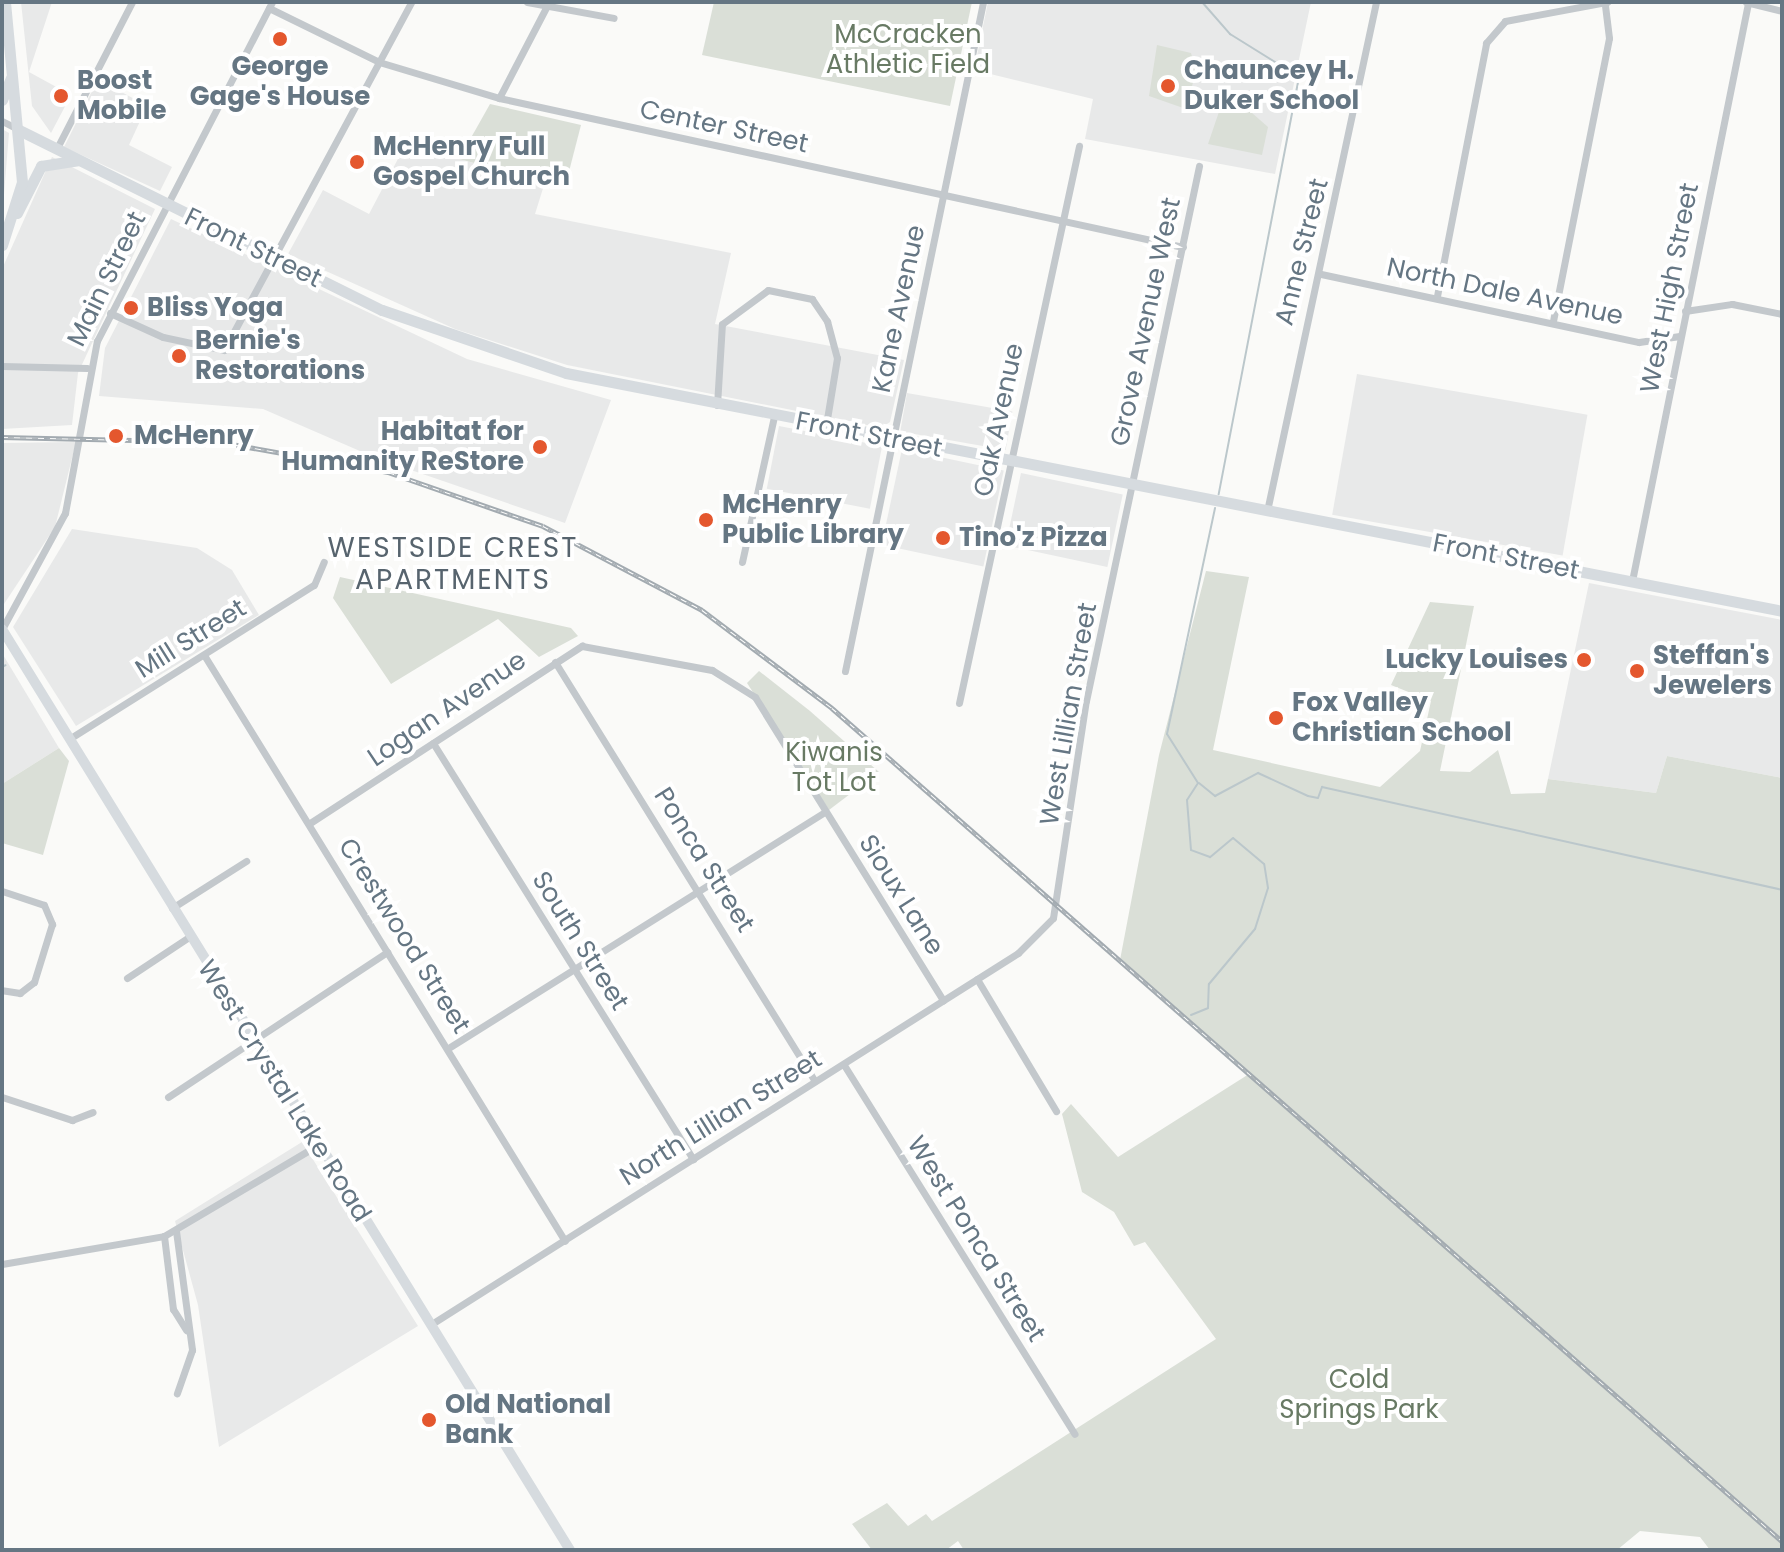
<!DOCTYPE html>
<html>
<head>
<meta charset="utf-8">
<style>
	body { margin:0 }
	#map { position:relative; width:1784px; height:1552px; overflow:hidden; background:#fafaf8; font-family:Poppins,sans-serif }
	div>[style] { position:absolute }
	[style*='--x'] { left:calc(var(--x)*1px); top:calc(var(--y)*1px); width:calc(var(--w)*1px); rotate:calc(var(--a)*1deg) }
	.built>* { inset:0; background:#e8e9e9; transform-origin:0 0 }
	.green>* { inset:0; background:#dadfd7 }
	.stream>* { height:2px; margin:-1px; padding:0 1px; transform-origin:1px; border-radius:1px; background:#bbc7cb }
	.street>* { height:7px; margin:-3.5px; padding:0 3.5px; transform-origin:3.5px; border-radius:3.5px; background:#c3c8cc }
	.secondary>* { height:10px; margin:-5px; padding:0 5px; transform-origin:5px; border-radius:5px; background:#d6dbdf }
	.primary>* { height:11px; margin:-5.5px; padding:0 5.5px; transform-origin:5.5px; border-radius:5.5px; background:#d6dbdf }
	.rail>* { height:5px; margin-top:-2.5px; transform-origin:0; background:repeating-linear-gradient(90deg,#fff 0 6px,#a2aab0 0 12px); box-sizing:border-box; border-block:2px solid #a2aab0 }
	.dots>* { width:22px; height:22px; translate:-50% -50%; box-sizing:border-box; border:4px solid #fff; border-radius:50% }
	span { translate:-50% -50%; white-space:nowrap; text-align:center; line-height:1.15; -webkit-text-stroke:8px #fff; paint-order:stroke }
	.park-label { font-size:26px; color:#687a64 }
	.poi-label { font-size:26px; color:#657683; font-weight:700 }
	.left { translate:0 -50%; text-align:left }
	.right { translate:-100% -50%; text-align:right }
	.street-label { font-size:26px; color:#657683 }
	.neighbourhood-label { font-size:28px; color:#57646e; letter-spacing:2px }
	.frame { position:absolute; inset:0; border:4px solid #657683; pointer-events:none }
</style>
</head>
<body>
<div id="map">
	<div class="built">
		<i style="clip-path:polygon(21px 2px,52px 2px,29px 72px,71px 95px,51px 133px,32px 106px)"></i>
		<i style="clip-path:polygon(988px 2px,1311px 2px,1275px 174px,1085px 139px,1093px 99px,974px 70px)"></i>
		<i style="clip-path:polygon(98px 79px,147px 106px,129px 145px,172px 167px,160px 191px,64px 147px)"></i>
		<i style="clip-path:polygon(2px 129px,9px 133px,2px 219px)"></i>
		<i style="clip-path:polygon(410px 136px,459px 159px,545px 182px,535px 214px,731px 253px,715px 324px,904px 360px,890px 422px,881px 428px,567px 365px,455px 329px,288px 254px,323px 190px,369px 214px)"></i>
		<i style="clip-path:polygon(52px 157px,155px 209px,78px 373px,72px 425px,2px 429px,2px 269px)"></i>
		<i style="clip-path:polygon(171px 219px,467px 359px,611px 400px,565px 523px,376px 458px,263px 409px,99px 396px,105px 348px)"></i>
		<i style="left:1357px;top:374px;width:234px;height:143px;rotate:10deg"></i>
		<i style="left:907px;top:393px;width:107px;height:39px;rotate:10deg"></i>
		<i style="left:779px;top:426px;width:105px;height:64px;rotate:11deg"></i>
		<i style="clip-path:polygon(76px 442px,55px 527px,2px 607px,2px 443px)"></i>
		<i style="left:902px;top:449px;width:104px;height:98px;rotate:12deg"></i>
		<i style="left:1021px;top:473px;width:104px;height:74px;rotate:12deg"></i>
		<i style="clip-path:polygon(72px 529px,197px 548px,232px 570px,259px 615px,76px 726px,13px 627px)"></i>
		<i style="clip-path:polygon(1589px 583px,1782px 620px,1782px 778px,1667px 756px,1656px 793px,1548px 779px)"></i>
		<i style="clip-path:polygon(2px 653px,59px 748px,2px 784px)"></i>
		<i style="clip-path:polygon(302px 1142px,418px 1326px,219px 1447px,198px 1305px,175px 1221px)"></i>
	</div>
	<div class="green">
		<i style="clip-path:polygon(714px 2px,972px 2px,950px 106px,702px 55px)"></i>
		<i style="clip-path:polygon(1157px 45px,1191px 53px,1196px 71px,1186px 109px,1149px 96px)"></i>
		<i style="clip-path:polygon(1224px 97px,1235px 98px,1268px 127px,1262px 155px,1208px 144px)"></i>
		<i style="clip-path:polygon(490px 104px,581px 125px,565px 187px,459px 159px)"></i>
		<i style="clip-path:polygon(1206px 571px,1249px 577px,1213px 750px,1380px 787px,1420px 751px,1431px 701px,1391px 685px,1430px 602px,1474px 606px,1440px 771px,1470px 772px,1498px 750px,1511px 794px,1545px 793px,1548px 779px,1656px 793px,1667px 756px,1782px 778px,1782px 1550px,1710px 1550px,1700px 1537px,1640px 1531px,1617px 1550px,964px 1550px,958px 1541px,946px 1550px,872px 1550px,852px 1524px,887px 1503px,908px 1526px,926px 1514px,932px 1521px,1216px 1339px,1145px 1242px,1134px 1246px,1114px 1212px,1082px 1192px,1062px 1114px,1071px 1104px,1118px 1157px,1249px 1074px,1120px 960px,1159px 755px)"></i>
		<i style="clip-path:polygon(340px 577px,571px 628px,578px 636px,539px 657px,498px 619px,391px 684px,333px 598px)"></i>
		<i style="clip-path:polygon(759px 671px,810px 711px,879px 772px,829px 810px,747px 683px)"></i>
		<i style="clip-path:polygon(59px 748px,69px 761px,43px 855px,2px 843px,2px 784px)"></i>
	</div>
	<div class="stream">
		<i style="--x:1202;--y:2;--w:43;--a:48.8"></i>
		<i style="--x:1230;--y:34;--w:81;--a:31.9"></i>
		<i style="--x:1299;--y:77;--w:425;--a:100.9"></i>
		<i style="--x:2;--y:667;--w:4;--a:-27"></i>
		<i style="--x:1199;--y:783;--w:21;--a:39"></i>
		<i style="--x:1215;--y:796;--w:49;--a:-28.1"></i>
		<i style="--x:1258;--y:773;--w:55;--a:24.7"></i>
		<i style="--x:1308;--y:796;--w:10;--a:11"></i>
		<i style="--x:1318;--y:798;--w:12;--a:-70"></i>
		<i style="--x:1322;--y:787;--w:471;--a:12.6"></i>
		<i style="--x:1191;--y:1015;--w:18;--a:-22"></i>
		<i style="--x:1208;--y:1008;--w:24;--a:-88"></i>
		<i style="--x:1209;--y:984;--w:72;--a:-50.1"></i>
		<i style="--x:1255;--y:929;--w:43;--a:-72.4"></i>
		<i style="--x:1268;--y:888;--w:24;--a:-99"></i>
		<i style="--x:1264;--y:864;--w:40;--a:-140"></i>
		<i style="--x:1233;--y:838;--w:30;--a:140"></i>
		<i style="--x:1210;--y:857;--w:20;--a:-160"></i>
		<i style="--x:1191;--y:850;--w:50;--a:-94.6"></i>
		<i style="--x:1187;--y:800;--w:20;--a:-57"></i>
		<i style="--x:1198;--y:783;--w:58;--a:-122.3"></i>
		<i style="--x:1167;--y:734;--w:231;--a:-78"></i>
	</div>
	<div class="street">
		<i style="--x:527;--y:2;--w:88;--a:10.4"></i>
		<i style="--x:1746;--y:2;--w:37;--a:14"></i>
		<i style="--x:269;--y:8;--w:123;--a:26.1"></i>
		<i style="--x:379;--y:62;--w:125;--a:16.7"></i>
		<i style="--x:499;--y:98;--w:700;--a:12.29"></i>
		<i style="--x:499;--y:98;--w:108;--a:-62.5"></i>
		<i style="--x:2;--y:121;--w:18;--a:27"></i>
		<i style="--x:57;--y:148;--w:164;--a:-62.8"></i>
		<i style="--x:1321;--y:274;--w:325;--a:12.1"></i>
		<i style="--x:1639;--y:342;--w:41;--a:-8.3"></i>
		<i style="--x:1437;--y:296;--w:258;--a:-79"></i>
		<i style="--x:1486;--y:43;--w:29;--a:-49"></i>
		<i style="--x:1505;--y:21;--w:104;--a:-10.6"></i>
		<i style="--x:1685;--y:311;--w:48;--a:-8.5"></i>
		<i style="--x:1732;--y:304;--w:51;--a:11.3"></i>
		<i style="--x:110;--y:313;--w:58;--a:24.4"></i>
		<i style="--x:163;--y:337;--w:62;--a:12"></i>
		<i style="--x:224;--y:350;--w:395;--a:-61.7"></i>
		<i style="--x:1553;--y:321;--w:288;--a:-78.8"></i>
		<i style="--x:1609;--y:38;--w:35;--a:-97"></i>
		<i style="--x:2;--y:366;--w:85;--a:1.3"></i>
		<i style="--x:717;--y:405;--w:81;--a:-86.5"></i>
		<i style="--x:722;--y:324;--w:57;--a:-36.5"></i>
		<i style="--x:768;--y:290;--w:45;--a:11.6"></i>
		<i style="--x:812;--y:299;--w:27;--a:56"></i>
		<i style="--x:827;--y:321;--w:38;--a:75"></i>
		<i style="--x:837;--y:358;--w:68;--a:99.3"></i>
		<i style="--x:1267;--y:511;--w:521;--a:-77.91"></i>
		<i style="--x:742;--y:562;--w:149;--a:-77.6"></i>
		<i style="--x:1632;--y:581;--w:590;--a:-78.65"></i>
		<i style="--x:2;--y:629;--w:132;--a:-61.5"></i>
		<i style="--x:65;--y:513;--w:175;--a:-79.5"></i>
		<i style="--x:97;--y:341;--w:382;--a:-62.7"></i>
		<i style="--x:204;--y:655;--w:688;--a:58.37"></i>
		<i style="--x:555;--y:662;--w:493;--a:58.2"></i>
		<i style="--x:845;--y:671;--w:683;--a:-78.34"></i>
		<i style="--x:959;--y:703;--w:570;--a:-77.84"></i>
		<i style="--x:69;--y:739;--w:289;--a:-32.2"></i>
		<i style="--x:314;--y:585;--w:25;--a:-67"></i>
		<i style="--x:433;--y:743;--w:491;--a:58"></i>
		<i style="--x:310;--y:823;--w:325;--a:-33.1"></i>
		<i style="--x:582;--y:646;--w:132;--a:10.5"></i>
		<i style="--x:712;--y:670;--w:51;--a:32.1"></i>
		<i style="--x:755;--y:697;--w:357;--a:58.2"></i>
		<i style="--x:2;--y:891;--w:44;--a:18.4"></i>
		<i style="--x:44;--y:905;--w:21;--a:67"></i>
		<i style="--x:52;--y:924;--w:61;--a:107.2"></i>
		<i style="--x:34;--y:982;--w:18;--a:142"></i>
		<i style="--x:20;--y:993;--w:18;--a:-171"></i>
		<i style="--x:172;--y:908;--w:88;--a:-32.4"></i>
		<i style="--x:127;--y:978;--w:74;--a:-33.5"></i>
		<i style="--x:977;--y:979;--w:154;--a:59.1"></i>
		<i style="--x:450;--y:1047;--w:443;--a:-32.1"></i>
		<i style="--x:844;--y:1065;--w:435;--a:58"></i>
		<i style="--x:2;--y:1097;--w:74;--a:18.2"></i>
		<i style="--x:72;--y:1120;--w:22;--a:-21"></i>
		<i style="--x:168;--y:1097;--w:263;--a:-33.5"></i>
		<i style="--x:176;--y:1231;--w:120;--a:82.3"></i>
		<i style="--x:192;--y:1350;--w:46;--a:109.2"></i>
		<i style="--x:164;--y:1236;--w:74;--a:83"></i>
		<i style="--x:173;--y:1309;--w:25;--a:58"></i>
		<i style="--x:2;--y:1264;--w:164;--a:-9.8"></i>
		<i style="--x:164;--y:1236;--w:179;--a:-30.6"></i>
		<i style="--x:430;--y:1325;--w:696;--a:-32.32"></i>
		<i style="--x:1018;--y:953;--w:49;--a:-45"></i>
		<i style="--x:1053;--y:918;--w:219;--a:-81.4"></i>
		<i style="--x:1086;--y:701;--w:547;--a:-78.07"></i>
	</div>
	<div class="secondary">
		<i style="--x:2;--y:629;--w:1082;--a:58.34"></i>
	</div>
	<div class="primary">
		<i style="--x:2;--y:100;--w:24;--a:-68"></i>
		<i style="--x:19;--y:130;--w:405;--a:26.4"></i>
		<i style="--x:382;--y:310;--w:194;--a:18.9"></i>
		<i style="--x:566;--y:373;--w:1239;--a:11.07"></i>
		<i style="--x:17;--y:213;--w:53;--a:-62.9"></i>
		<i style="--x:41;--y:166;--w:37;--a:-9"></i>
		<i style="--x:2;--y:245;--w:66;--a:-72.4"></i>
		<i style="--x:22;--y:182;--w:181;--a:-95.4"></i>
	</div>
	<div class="rail">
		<i style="--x:2;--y:437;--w:218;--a:1.3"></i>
		<i style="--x:220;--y:442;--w:171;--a:10.1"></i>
		<i style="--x:388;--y:472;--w:164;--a:19.2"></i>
		<i style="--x:543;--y:526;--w:180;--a:27.8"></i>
		<i style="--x:702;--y:610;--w:163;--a:37"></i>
		<i style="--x:832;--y:708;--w:1263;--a:41.25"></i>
	</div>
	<div class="dots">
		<i style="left:280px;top:39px;background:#e4572e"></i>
		<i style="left:1168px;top:86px;background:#e4572e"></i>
		<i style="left:61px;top:96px;background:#e4572e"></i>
		<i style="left:357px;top:162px;background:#e4572e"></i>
		<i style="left:131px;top:308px;background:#e4572e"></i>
		<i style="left:179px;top:356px;background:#e4572e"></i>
		<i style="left:116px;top:436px;background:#e4572e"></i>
		<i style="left:540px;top:447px;background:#e4572e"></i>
		<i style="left:706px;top:520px;background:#e4572e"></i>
		<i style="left:943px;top:538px;background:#e4572e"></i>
		<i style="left:1584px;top:660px;background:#e4572e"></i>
		<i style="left:1637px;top:671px;background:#e4572e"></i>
		<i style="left:1276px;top:718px;background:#e4572e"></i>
		<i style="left:429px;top:1420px;background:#e4572e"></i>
	</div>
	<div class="park-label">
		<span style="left:908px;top:50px">McCracken<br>Athletic Field</span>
		<span style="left:834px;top:768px">Kiwanis<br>Tot Lot</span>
		<span style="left:1359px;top:1395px">Cold<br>Springs Park</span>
	</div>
	<div class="poi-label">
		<span style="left:280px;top:82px">George<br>Gage's House</span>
		<span class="left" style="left:1184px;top:86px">Chauncey H.<br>Duker School</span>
		<span class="left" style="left:77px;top:96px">Boost<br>Mobile</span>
		<span class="left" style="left:373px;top:162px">McHenry Full<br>Gospel Church</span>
		<span class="left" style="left:147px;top:308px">Bliss Yoga</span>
		<span class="left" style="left:195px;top:356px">Bernie's<br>Restorations</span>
		<span class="right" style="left:524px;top:447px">Habitat for<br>Humanity ReStore</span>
		<span class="left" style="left:134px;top:436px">McHenry</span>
		<span class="left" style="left:722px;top:520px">McHenry<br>Public Library</span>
		<span class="left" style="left:959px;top:538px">Tino'z Pizza</span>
		<span class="left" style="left:1653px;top:671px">Steffan's<br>Jewelers</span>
		<span class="right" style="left:1568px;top:660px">Lucky Louises</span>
		<span class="left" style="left:1292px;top:718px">Fox Valley<br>Christian School</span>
		<span class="left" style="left:445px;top:1420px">Old National<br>Bank</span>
	</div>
	<div class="street-label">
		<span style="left:724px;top:127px;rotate:12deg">Center Street</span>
		<span style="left:253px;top:248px;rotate:26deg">Front Street</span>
		<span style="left:1302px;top:252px;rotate:-76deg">Anne Street</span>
		<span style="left:107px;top:279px;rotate:-64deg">Main Street</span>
		<span style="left:1670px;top:288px;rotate:-79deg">West High Street</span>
		<span style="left:1505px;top:292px;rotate:12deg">North Dale Avenue</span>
		<span style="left:899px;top:309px;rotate:-78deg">Kane Avenue</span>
		<span style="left:1146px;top:322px;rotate:-78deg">Grove Avenue West</span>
		<span style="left:999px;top:420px;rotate:-78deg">Oak Avenue</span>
		<span style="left:869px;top:435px;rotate:11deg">Front Street</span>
		<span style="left:1506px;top:557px;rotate:11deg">Front Street</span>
		<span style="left:191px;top:639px;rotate:-32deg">Mill Street</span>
		<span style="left:447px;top:709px;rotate:-34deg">Logan Avenue</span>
		<span style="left:1069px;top:714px;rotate:-80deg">West Lillian Street</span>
		<span style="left:704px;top:860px;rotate:58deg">Ponca Street</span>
		<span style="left:901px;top:895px;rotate:58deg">Sioux Lane</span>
		<span style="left:404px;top:936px;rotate:58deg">Crestwood Street</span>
		<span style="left:580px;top:941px;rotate:58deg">South Street</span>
		<span style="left:284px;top:1091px;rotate:58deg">West Crystal Lake Road</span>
		<span style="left:721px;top:1118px;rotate:-32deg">North Lillian Street</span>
		<span style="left:976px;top:1239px;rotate:58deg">West Ponca Street</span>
	</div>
	<div class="neighbourhood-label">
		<span style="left:453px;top:564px">WESTSIDE CREST<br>APARTMENTS</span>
	</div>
	<div class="frame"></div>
</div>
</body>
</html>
